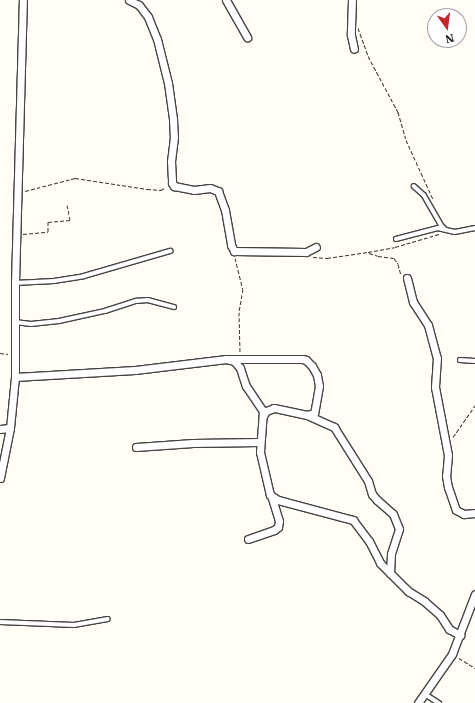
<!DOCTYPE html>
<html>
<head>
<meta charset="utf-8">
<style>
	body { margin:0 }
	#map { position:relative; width:475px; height:703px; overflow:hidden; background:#fffdf5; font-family:"IBM Plex Serif",serif }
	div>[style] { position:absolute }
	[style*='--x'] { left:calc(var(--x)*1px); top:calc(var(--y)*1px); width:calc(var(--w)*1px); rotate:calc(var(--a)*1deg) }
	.path>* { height:1px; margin-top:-0.5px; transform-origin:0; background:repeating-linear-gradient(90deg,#333 0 4px,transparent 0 6px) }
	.roads { filter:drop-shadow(1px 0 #444) drop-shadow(-1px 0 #444) drop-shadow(0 1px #444) drop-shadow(0 -1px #444) }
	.lane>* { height:3.5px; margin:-1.75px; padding:0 1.75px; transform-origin:1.75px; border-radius:1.75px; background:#fff }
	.street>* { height:7px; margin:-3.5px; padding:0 3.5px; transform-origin:3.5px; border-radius:3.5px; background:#fff }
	span { translate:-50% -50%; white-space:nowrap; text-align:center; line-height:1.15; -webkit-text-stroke:4px #fff; paint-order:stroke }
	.north { position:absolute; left:427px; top:8px; width:40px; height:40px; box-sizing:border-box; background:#fff; border:1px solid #a0a0a0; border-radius:50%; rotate:166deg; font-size:11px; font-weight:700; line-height:16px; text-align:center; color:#111 }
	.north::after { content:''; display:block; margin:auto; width:14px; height:18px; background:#c4262e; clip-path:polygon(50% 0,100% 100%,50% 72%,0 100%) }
</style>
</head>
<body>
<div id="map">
	<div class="path">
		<i style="--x:358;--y:28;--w:30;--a:70"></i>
		<i style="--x:368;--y:56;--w:64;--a:61.8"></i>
		<i style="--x:398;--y:112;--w:29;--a:74"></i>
		<i style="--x:406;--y:140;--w:65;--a:65.4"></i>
		<i style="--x:25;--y:191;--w:52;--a:-14.6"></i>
		<i style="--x:75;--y:178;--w:73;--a:8.7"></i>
		<i style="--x:147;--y:189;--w:14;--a:4"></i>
		<i style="--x:161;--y:190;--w:6;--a:-31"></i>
		<i style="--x:23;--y:234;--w:25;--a:-5"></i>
		<i style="--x:48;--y:232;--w:10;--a:-90"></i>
		<i style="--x:48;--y:222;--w:22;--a:-5"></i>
		<i style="--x:70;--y:220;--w:15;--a:-101"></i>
		<i style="--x:369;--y:253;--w:9;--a:18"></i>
		<i style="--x:378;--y:256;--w:16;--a:7"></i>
		<i style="--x:394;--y:258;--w:7;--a:56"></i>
		<i style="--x:398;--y:264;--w:11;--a:75"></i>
		<i style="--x:313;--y:257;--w:14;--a:4"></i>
		<i style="--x:327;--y:258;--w:41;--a:-8.3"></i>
		<i style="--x:368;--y:252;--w:27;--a:-10"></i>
		<i style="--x:395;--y:247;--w:46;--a:-16.5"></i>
		<i style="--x:235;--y:258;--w:32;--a:76"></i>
		<i style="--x:243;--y:289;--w:23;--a:100"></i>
		<i style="--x:239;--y:312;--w:40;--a:88.6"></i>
		<i style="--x:0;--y:353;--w:8;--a:7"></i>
		<i style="--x:453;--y:437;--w:39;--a:-55"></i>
		<i style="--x:459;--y:658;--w:19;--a:32"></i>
	</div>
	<div class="roads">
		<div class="lane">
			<i style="--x:414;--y:186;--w:13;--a:42"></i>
			<i style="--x:424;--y:195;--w:34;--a:60"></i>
			<i style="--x:441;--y:225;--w:6;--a:45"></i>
			<i style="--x:396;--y:239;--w:43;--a:-14.7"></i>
			<i style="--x:438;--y:228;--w:17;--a:13"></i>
			<i style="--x:455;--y:232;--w:20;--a:-11"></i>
			<i style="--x:15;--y:283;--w:39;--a:-3"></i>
			<i style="--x:54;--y:281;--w:30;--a:-9"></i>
			<i style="--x:84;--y:276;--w:90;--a:-16.2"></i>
			<i style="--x:15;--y:322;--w:16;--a:7"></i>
			<i style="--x:31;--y:324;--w:28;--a:-6"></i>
			<i style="--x:59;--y:321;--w:47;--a:-12.3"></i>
			<i style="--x:105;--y:311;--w:33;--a:-18"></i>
			<i style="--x:136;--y:301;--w:12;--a:-5"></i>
			<i style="--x:148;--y:300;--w:27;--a:15"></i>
			<i style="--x:460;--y:360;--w:15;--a:4"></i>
			<i style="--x:0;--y:622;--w:74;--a:2.3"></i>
			<i style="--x:74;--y:625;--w:34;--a:-10"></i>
			<i style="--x:425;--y:694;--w:17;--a:33"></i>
		</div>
		<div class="street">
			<i style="--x:129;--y:0;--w:11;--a:27"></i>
			<i style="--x:139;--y:5;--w:15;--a:53"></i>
			<i style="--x:148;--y:17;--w:24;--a:68"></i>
			<i style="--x:157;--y:39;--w:45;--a:76"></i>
			<i style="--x:168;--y:83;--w:37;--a:82"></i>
			<i style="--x:173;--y:120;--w:17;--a:87"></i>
			<i style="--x:174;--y:137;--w:24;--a:97"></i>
			<i style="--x:171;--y:161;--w:22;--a:87"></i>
			<i style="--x:172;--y:183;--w:4;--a:56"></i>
			<i style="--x:174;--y:186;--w:20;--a:11"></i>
			<i style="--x:194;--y:190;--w:16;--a:-7"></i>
			<i style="--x:210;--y:188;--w:9;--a:21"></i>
			<i style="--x:218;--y:191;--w:20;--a:70"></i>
			<i style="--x:225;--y:210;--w:36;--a:80"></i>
			<i style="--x:231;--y:245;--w:7;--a:63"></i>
			<i style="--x:234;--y:251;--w:72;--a:0.8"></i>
			<i style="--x:306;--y:252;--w:11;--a:-27"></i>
			<i style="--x:226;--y:0;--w:43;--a:60.4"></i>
			<i style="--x:352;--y:0;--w:35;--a:92"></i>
			<i style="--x:351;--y:35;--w:14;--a:78"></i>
			<i style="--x:407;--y:278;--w:25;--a:76"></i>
			<i style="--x:413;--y:302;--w:27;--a:57"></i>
			<i style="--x:428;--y:325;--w:34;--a:75"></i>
			<i style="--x:437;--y:358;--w:29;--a:94"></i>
			<i style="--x:435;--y:387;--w:69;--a:79.2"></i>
			<i style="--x:448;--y:455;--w:21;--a:95"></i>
			<i style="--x:446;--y:476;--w:11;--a:80"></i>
			<i style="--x:448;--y:487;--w:24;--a:71"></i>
			<i style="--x:456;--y:510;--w:9;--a:27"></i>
			<i style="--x:464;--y:514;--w:11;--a:-5"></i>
			<i style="--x:230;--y:359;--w:72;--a:0"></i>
			<i style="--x:302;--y:359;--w:4;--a:14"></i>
			<i style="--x:306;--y:360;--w:8;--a:45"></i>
			<i style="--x:312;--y:366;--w:10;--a:61"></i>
			<i style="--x:317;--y:375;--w:11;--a:80"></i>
			<i style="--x:319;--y:386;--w:27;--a:100"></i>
			<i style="--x:314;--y:413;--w:7;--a:164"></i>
			<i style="--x:307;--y:415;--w:34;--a:-168"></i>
			<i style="--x:274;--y:408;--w:9;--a:159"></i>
			<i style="--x:266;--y:411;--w:6;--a:121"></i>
			<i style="--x:15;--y:377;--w:120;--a:-3.3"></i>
			<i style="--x:135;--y:370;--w:92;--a:-6.9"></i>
			<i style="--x:226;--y:359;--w:8;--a:14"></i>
			<i style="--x:234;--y:361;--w:9;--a:49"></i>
			<i style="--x:240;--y:368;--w:19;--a:72"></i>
			<i style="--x:246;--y:386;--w:30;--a:56"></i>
			<i style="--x:263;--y:411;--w:41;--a:94.2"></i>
			<i style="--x:260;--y:452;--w:44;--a:76.9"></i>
			<i style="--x:270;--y:495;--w:9;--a:32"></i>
			<i style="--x:278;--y:500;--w:78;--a:14.9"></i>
			<i style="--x:353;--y:520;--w:26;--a:53"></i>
			<i style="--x:369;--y:541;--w:25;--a:63"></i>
			<i style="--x:380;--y:563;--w:40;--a:45"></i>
			<i style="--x:408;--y:591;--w:19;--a:32"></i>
			<i style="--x:424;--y:601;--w:21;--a:41"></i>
			<i style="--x:440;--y:615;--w:17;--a:57"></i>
			<i style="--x:449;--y:629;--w:13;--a:29"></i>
			<i style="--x:307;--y:415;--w:30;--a:24"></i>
			<i style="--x:334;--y:427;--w:64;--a:57.8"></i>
			<i style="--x:368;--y:481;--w:14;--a:73"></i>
			<i style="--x:372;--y:494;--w:8;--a:50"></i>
			<i style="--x:377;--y:500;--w:21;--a:41"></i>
			<i style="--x:393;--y:514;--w:16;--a:68"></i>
			<i style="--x:399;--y:529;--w:26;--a:108"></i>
			<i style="--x:391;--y:554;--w:19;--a:93"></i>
			<i style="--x:0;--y:429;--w:10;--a:-6"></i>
			<i style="--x:136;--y:447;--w:57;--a:-4"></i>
			<i style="--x:193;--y:443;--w:66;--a:-0.9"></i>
			<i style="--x:0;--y:478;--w:51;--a:-78.7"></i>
			<i style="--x:10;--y:428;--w:51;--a:-84.4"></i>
			<i style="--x:15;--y:377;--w:94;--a:-90"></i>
			<i style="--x:15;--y:283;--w:283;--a:-88.4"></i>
			<i style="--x:248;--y:539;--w:28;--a:-19"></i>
			<i style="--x:274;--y:530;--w:5;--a:-37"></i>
			<i style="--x:278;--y:527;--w:6;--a:-81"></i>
			<i style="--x:279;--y:521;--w:27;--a:-107"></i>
			<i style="--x:418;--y:703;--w:60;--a:-55.2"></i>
			<i style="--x:452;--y:654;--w:64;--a:-69"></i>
		</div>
	</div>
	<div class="north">N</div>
</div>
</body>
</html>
